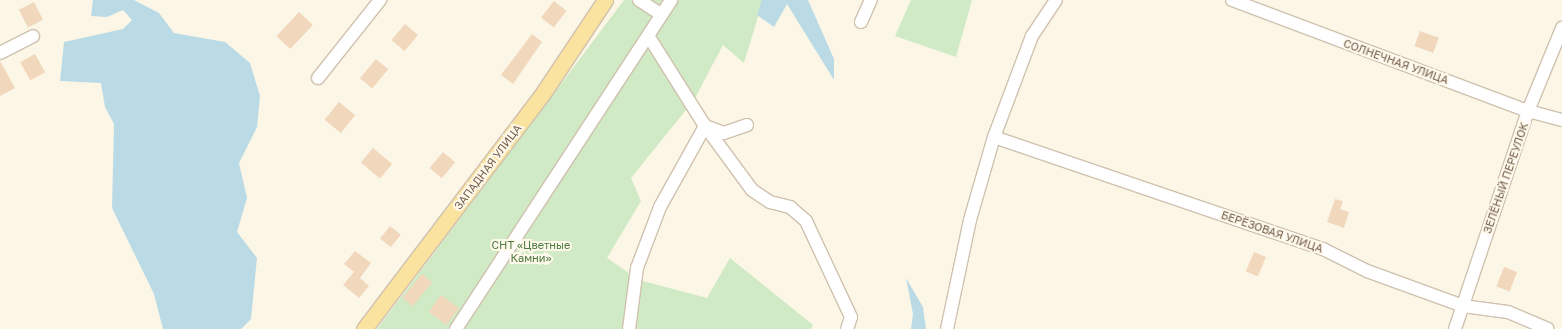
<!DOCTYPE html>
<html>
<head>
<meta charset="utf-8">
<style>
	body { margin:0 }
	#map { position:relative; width:1562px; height:329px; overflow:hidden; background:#fcf6e6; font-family:"Golos Text",sans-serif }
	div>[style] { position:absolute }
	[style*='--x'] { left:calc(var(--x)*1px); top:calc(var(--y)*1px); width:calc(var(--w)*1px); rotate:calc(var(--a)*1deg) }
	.green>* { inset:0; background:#cfeac4 }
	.water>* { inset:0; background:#badbe6 }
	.building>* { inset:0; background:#f1d8bd; transform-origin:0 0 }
	.roads { filter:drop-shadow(1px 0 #d0c1af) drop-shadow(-1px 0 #d0c1af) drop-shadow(0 1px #d0c1af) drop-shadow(0 -1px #d0c1af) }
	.minor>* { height:12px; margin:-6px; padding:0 6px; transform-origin:6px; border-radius:6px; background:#fff }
	.major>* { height:15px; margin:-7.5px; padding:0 7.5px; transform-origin:7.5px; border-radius:7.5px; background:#fae29f }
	span { translate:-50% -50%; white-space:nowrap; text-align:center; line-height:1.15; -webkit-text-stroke:4px #fff9ec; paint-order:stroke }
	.street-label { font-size:11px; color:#755e4b }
	.park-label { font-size:11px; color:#4d7b42 }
</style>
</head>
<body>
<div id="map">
	<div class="green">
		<i style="clip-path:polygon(624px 0,763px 0,744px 63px,723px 45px,694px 100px,631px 178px,641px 201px,607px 258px,639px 280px,707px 298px,730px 258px,813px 325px,811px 329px,377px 329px)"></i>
		<i style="clip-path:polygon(911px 0,972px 0,956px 57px,895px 36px)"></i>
	</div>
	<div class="water">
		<i style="clip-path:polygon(93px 0,134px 0,159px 13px,174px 33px,225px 42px,250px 63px,260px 96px,257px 127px,239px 163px,247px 198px,237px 232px,257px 258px,251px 319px,241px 329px,163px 329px,154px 294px,112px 208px,114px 124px,105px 107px,101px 83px,60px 81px,64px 42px,123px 29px,132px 20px,123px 10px,107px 17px,91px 16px)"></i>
		<i style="clip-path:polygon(762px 0,808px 0,834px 59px,834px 80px,787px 4px,774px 27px,757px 15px)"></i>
		<i style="clip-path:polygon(906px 278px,923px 307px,926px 329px,911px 329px,913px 314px)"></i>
	</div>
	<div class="building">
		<i style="left:554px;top:1px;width:16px;height:21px;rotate:38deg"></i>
		<i style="left:34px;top:2px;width:20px;height:17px;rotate:63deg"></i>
		<i style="left:299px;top:12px;width:19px;height:33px;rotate:43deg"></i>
		<i style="left:405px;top:24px;width:17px;height:21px;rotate:40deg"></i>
		<i style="left:1420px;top:31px;width:20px;height:16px;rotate:20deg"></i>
		<i style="clip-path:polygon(532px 34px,542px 42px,513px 84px,501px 75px)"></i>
		<i style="left:35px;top:54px;width:21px;height:17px;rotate:61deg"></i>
		<i style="left:376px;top:59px;width:16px;height:25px;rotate:40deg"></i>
		<i style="clip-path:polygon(0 61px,15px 88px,0 96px)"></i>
		<i style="left:339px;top:102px;width:21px;height:23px;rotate:39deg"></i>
		<i style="left:373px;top:148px;width:25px;height:19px;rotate:40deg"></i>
		<i style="left:443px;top:152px;width:16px;height:21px;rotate:40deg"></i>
		<i style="clip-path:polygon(1335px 199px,1343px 201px,1340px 209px,1349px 212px,1344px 228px,1327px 222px)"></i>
		<i style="left:390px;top:226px;width:14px;height:16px;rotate:39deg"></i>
		<i style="clip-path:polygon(355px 251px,371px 263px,360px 278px,369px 286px,359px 298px,343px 285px,354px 272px,344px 264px)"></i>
		<i style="left:1254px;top:252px;width:13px;height:21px;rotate:23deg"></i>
		<i style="left:1504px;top:267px;width:14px;height:21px;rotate:21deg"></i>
		<i style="left:422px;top:274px;width:13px;height:31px;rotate:39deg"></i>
		<i style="left:441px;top:295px;width:22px;height:21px;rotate:36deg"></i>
	</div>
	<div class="roads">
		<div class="minor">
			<i style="--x:639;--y:0;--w:27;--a:33"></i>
			<i style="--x:1232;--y:0;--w:316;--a:20.6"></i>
			<i style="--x:1528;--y:111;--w:35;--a:15"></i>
			<i style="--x:861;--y:22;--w:24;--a:-66"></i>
			<i style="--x:0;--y:53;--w:37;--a:-27"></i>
			<i style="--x:318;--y:78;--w:100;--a:-51.5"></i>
			<i style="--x:747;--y:125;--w:24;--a:161"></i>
			<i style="--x:724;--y:133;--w:20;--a:-160"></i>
			<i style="--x:705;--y:126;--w:79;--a:53.7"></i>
			<i style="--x:752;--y:190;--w:22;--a:34"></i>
			<i style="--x:770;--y:202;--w:21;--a:14"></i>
			<i style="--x:790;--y:207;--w:21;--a:41"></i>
			<i style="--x:806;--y:221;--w:106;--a:64.9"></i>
			<i style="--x:851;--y:317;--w:13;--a:108"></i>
			<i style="--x:994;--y:137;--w:348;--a:18.8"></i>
			<i style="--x:1323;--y:249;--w:49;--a:26.6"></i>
			<i style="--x:1367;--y:271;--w:102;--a:20"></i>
			<i style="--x:1463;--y:306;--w:45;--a:7.6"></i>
			<i style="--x:1508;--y:312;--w:43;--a:23"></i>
			<i style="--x:456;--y:329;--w:393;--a:-56.8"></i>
			<i style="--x:629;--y:329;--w:62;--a:-82.5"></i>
			<i style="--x:637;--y:268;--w:65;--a:-69.3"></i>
			<i style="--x:660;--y:207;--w:93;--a:-60.9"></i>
			<i style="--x:705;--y:126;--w:105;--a:-122.2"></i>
			<i style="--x:947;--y:329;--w:111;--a:-78.1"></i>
			<i style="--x:970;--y:220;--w:86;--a:-73.9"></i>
			<i style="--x:994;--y:137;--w:108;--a:-69.4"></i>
			<i style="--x:1032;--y:36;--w:43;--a:-56.3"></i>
			<i style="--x:1455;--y:329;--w:230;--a:-71.5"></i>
			<i style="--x:1528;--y:111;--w:90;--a:-67.7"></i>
		</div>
		<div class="major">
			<i style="--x:364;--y:329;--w:296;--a:-52.8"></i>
			<i style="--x:543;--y:93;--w:112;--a:-56.3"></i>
		</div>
	</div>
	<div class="street-label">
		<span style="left:1396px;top:62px;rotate:20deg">СОЛНЕЧНАЯ УЛИЦА</span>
		<span style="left:488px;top:167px;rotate:-53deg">ЗАПАДНАЯ УЛИЦА</span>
		<span style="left:1506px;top:178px;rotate:-71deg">ЗЕЛЁНЫЙ ПЕРЕУЛОК</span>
		<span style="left:1272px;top:232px;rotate:19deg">БЕРЁЗОВАЯ УЛИЦА</span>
	</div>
	<div class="park-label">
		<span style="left:531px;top:252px">СНТ «Цветные<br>Камни»</span>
	</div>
</div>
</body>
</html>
